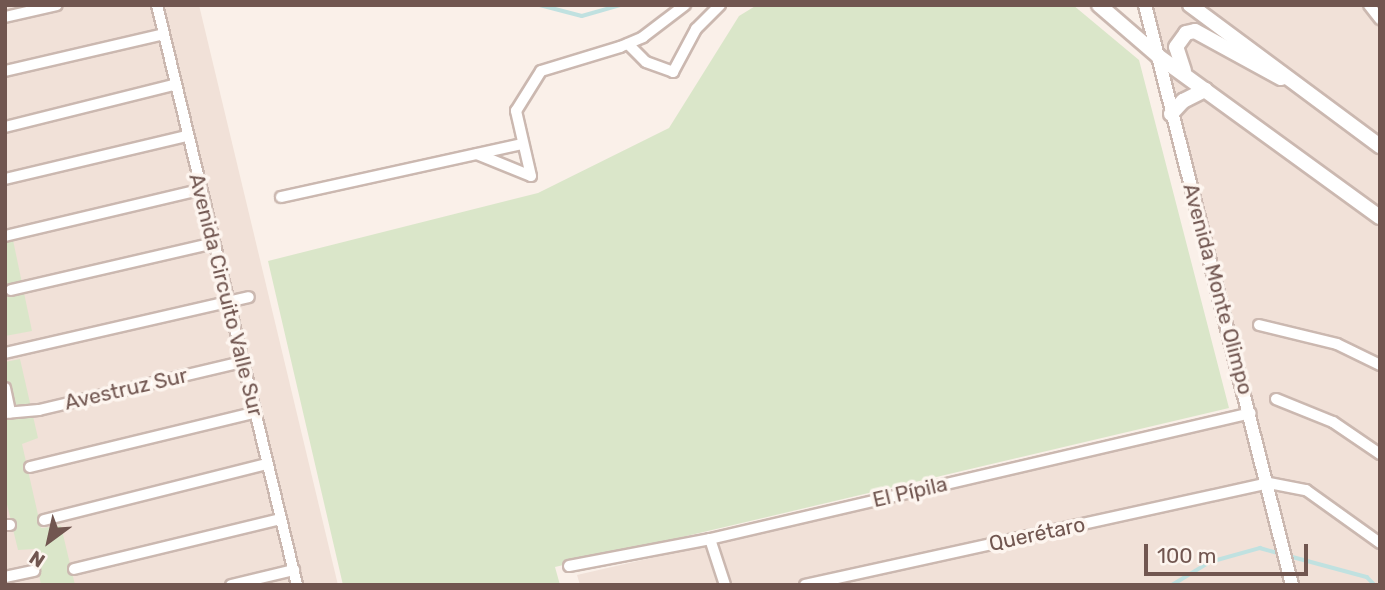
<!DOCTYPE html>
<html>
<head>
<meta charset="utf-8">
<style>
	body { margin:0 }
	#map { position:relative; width:1385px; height:590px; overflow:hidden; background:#faf0e9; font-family:Rubik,sans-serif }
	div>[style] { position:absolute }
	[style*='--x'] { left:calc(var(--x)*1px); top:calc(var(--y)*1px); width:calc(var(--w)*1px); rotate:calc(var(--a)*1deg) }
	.residential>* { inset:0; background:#f1e1d8 }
	.green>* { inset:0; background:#dae6c9 }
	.stream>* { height:3.5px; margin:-1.75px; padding:0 1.75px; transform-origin:1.75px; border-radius:1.75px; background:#c0e1e0 }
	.roads { filter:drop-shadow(2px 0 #cbb8b0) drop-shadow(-2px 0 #cbb8b0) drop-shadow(0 2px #cbb8b0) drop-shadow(0 -2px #cbb8b0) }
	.minor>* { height:10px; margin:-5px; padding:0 5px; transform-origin:5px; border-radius:5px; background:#fff }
	.tertiary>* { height:12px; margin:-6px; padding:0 6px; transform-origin:6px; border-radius:6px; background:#fff }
	.secondary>* { height:14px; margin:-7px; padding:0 7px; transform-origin:7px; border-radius:7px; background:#fff }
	span { translate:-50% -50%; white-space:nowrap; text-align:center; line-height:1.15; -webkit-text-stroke:7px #fdf5ef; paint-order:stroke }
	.street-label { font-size:21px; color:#715650 }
	.frame { position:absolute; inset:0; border:7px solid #715650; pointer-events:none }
	.north { position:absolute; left:14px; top:506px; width:70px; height:70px; -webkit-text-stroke:5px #fdf5ef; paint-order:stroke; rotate:213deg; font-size:19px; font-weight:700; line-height:28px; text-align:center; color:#715650 }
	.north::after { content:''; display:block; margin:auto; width:24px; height:32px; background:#715650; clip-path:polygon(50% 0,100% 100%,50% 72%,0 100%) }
	.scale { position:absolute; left:1144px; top:544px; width:164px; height:32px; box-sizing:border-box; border:4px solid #715650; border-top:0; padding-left:9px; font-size:21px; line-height:24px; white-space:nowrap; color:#715650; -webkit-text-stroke:5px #fdf5ef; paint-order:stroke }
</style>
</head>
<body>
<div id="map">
	<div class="residential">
		<i style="clip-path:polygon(5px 5px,199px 5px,338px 585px,5px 585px)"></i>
		<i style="clip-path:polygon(1136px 5px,1380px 5px,1380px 585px,580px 585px,577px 575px,1254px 419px)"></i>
	</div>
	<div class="green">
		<i style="clip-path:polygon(757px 5px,1073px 5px,1139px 60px,1229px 408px,555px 567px,560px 585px,343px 585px,268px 261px,538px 193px,669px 128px,739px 16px)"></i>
		<i style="clip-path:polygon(13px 240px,32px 331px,5px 336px,5px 242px)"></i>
		<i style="clip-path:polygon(20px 359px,38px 438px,22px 444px,41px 528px,61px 526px,75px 585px,41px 585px,34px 549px,18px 550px,5px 496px,5px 362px)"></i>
	</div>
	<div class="stream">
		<i style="--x:540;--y:5;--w:43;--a:14.7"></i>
		<i style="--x:582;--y:16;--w:41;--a:-15.8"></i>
		<i style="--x:1289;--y:556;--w:81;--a:15.1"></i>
		<i style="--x:1367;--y:577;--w:11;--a:45"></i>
		<i style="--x:1172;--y:585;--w:44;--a:-31.2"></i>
		<i style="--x:1210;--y:562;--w:52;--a:-15.6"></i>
		<i style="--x:1260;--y:548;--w:22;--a:16"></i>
	</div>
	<div class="roads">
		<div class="minor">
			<i style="--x:157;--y:5;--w:597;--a:76.43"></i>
			<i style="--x:1369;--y:5;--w:18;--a:52"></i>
			<i style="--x:5;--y:17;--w:53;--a:-13"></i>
			<i style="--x:628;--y:44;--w:25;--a:45"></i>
			<i style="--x:646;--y:62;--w:29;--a:20"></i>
			<i style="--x:673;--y:72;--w:49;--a:-61.9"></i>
			<i style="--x:696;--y:29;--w:34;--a:-45"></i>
			<i style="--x:5;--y:71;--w:163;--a:-13.1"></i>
			<i style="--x:5;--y:127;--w:174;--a:-14"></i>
			<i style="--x:477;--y:154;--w:58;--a:22.2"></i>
			<i style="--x:531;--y:176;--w:67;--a:-103"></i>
			<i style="--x:516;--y:111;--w:47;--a:-58"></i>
			<i style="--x:541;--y:71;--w:83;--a:-16.9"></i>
			<i style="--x:620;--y:47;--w:25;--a:-23"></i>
			<i style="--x:643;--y:37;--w:53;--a:-37.3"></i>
			<i style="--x:5;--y:179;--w:187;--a:-13.3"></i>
			<i style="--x:281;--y:197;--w:247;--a:-12.4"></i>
			<i style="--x:5;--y:236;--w:200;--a:-13.3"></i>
			<i style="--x:11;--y:290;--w:208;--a:-13"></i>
			<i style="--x:1259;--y:325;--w:80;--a:13.7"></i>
			<i style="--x:1337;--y:344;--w:48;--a:26"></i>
			<i style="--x:5;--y:353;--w:250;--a:-12.9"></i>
			<i style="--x:5;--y:388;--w:25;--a:78"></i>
			<i style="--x:1276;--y:399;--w:61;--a:22"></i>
			<i style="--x:1333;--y:422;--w:57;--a:34.2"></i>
			<i style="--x:5;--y:413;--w:34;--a:-5"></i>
			<i style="--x:39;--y:410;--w:209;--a:-13.3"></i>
			<i style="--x:30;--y:467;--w:230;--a:-13.6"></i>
			<i style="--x:44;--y:520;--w:230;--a:-14.1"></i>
			<i style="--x:5;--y:525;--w:5;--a:0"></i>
			<i style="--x:710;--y:539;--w:48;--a:71.9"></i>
			<i style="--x:569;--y:566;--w:144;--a:-10.8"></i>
			<i style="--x:710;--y:539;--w:555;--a:-13.11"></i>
			<i style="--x:74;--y:569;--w:212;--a:-13.6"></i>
			<i style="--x:5;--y:577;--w:30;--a:-12"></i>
			<i style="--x:231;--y:585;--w:65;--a:-13.4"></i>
			<i style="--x:805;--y:585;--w:475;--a:-12.4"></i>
			<i style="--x:1269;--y:483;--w:38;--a:11"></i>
			<i style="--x:1306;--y:490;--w:91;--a:35.6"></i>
		</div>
		<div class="tertiary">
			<i style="--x:1145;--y:5;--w:598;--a:75.78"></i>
		</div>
		<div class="secondary">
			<i style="--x:1099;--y:5;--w:78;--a:40.8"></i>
			<i style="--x:1158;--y:56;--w:274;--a:36"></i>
			<i style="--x:1190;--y:5;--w:237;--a:36.6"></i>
			<i style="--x:1184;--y:71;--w:25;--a:-108"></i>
			<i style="--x:1176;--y:47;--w:17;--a:-54"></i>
			<i style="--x:1186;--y:33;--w:9;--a:-13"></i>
			<i style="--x:1195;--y:31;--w:98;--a:28.7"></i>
			<i style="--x:1171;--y:114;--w:18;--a:-47"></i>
			<i style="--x:1183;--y:101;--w:25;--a:-27"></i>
		</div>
	</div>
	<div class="street-label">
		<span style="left:1218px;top:289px;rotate:75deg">Avenida Monte Olimpo</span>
		<span style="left:226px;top:295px;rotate:76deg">Avenida Circuito Valle Sur</span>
		<span style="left:126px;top:389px;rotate:-13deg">Avestruz Sur</span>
		<span style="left:910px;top:492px;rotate:-13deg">El Pípila</span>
		<span style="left:1037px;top:534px;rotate:-12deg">Querétaro</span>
	</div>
	<div class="frame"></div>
	<div class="north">N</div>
	<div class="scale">100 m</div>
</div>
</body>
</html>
